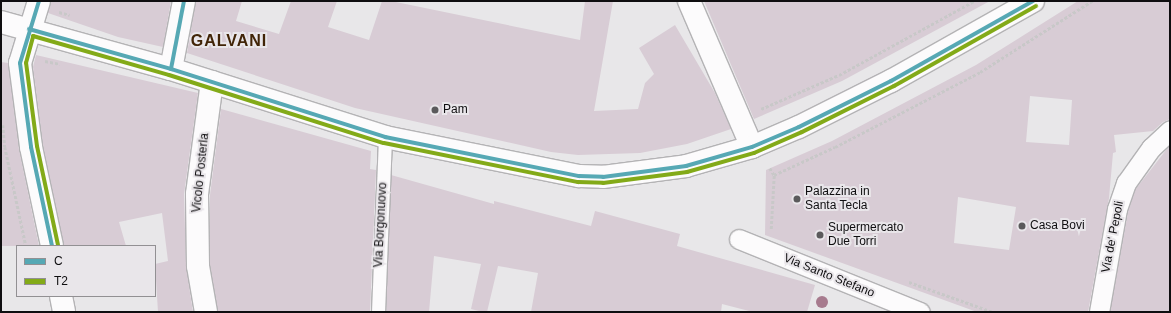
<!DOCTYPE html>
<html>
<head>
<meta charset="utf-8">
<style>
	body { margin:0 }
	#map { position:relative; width:1171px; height:313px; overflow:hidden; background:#e8e7e9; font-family:Arial,sans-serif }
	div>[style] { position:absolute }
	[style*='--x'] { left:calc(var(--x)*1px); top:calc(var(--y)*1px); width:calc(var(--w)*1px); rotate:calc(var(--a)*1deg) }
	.building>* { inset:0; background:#d8ccd5 }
	.path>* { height:2.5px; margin-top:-1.25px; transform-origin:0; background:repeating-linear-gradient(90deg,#c8c8c8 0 3px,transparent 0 5px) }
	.roads { filter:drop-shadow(1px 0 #b4b3b5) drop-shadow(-1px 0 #b4b3b5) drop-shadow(0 1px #b4b3b5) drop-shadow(0 -1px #b4b3b5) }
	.service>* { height:13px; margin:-6.5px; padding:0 6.5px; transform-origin:6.5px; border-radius:6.5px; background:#fcfbfc }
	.pedestrian>* { height:19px; margin:-9.5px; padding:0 9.5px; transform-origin:9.5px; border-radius:9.5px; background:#fcfbfc }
	.minor>* { height:22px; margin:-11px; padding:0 11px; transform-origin:11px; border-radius:11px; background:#fcfbfc }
	.tertiary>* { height:22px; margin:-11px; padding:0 11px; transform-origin:11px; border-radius:11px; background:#fcfbfc }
	.bus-1>* { height:4px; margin:-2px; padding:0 2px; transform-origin:2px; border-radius:2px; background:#56a8b4 }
	.bus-2>* { height:4px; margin:-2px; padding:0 2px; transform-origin:2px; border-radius:2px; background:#83aa18 }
	.trees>* { width:12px; height:12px; margin:-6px; border-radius:50%; background:#a77b8e }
	.dots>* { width:11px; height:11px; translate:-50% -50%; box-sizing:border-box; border:2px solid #e9e6ea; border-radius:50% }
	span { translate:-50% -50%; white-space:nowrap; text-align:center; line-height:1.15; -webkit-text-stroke:4px #e9e6ea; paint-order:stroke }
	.poi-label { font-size:12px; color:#0f0e10 }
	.left { translate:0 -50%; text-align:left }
	.street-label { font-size:12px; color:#0f0e10 }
	.district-label { font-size:16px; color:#412407; font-weight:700; letter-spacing:1px }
	.frame { position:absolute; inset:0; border:2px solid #0f0e10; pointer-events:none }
	.legend { position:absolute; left:16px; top:245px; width:140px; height:52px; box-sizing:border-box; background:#e9e6ea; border:1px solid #929093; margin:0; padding:5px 7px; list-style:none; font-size:12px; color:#0f0e10 }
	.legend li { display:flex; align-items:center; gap:8px; height:20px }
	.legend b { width:20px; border:1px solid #929093 }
</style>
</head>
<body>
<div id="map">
	<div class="building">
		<i style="clip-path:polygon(51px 1px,171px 1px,163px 47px,118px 37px,48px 13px)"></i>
		<i style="clip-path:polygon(196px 1px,242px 1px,236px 21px,279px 34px,291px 1px,337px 1px,328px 27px,369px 40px,382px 1px,391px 1px,580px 40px,585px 1px,613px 1px,594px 111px,638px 109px,645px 83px,654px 74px,639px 48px,675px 25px,715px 93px,731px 129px,687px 144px,640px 153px,578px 155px,551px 152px,355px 108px,187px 53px)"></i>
		<i style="clip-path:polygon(704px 1px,990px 1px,842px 81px,754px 119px)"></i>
		<i style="clip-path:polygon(evenodd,1078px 1px,1170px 1px,1170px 119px,1163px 122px,1153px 131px,1114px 135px,1116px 152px,1113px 153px,1109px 198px,1088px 312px,977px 312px,765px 235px,766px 170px,832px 141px,976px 65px,1078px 1px,1030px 96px,1072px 100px,1069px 145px,1026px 142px,1030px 96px,1078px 1px,958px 197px,1016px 207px,1009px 250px,954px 243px,958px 197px)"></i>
		<i style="clip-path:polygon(36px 55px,198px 93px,184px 194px,186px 266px,193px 312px,158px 312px,155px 264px,168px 261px,162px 213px,119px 222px,126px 246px,64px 246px,43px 145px,33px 67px)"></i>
		<i style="clip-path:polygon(1px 62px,8px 63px,19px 149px,39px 246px,1px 246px)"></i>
		<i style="clip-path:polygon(221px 109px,371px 151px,370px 169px,376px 170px,370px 312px,218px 312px,210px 265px,210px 195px)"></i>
		<i style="clip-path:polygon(1170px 145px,1170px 312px,1110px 312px,1128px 212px,1135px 190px)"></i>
		<i style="clip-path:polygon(391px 175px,494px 204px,494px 201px,591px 226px,595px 211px,680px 234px,677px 246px,815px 285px,807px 312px,753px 312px,722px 304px,721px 312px,531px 312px,538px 273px,498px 266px,487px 312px,483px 312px,471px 309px,481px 264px,434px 256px,429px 312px,386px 312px)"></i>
	</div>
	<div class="path">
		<i style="--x:59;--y:12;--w:11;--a:15"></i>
		<i style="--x:45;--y:61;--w:15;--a:11"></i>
		<i style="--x:761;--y:109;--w:85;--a:-23.6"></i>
		<i style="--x:839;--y:75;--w:154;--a:-28.7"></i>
		<i style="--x:3;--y:125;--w:22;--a:85"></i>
		<i style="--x:5;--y:147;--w:101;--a:78"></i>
		<i style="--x:770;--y:168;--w:8;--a:60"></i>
		<i style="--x:771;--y:229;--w:54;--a:-86.8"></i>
		<i style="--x:774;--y:175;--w:67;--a:-24.7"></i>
		<i style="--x:835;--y:147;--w:163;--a:-27.3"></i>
		<i style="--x:980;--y:72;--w:133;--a:-32.4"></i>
		<i style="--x:909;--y:282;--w:89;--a:19.7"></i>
	</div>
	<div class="roads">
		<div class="service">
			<i style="--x:378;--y:312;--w:175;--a:-87.7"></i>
		</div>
		<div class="pedestrian">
			<i style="--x:739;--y:239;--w:195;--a:22"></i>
			<i style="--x:1099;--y:312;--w:105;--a:-80.1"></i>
			<i style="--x:1117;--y:209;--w:28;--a:-71"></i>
			<i style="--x:1126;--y:183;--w:43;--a:-54.5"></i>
			<i style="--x:1151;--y:148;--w:26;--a:-43"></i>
		</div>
		<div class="minor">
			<i style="--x:39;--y:1;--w:65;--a:107"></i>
			<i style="--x:20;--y:63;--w:85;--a:82.5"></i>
			<i style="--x:31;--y:147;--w:101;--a:78"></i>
			<i style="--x:689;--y:1;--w:159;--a:66.7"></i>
			<i style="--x:171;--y:69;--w:69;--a:-79.2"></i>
			<i style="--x:61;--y:296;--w:16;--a:79"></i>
			<i style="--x:206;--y:312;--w:47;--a:-99.9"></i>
			<i style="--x:198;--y:266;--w:72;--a:-90.8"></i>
			<i style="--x:197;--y:194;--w:113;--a:-82.4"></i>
		</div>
		<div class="tertiary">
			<i style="--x:1;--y:22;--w:176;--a:15.5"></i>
			<i style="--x:171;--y:69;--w:225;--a:17.6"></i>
			<i style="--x:385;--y:137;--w:198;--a:11.4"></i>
			<i style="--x:579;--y:176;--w:24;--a:2"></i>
			<i style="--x:603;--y:177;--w:84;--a:-7.5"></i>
			<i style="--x:686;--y:166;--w:69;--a:-16.1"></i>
			<i style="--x:752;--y:147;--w:51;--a:-23.1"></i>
			<i style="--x:799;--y:127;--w:103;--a:-26.6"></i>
			<i style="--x:891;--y:81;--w:163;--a:-29.4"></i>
		</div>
	</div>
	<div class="bus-1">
		<i style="--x:39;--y:1;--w:65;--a:107"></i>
		<i style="--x:20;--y:63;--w:85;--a:82.5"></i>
		<i style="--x:31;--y:147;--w:101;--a:78"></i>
		<i style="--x:29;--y:29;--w:148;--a:15.7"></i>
		<i style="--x:171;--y:69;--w:225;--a:17.6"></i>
		<i style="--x:385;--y:137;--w:198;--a:11.4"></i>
		<i style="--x:579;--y:176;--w:24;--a:2"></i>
		<i style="--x:603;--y:177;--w:84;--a:-7.5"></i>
		<i style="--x:686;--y:166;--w:69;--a:-16.1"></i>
		<i style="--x:752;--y:147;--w:51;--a:-23.1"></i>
		<i style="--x:799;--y:127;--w:103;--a:-26.6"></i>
		<i style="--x:891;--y:81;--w:163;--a:-29.4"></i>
		<i style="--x:171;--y:69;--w:69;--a:-79.2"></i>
	</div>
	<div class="bus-2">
		<i style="--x:58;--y:245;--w:101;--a:-102"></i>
		<i style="--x:37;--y:146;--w:84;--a:-97.5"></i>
		<i style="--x:26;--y:63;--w:28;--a:-75"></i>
		<i style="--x:33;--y:36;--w:141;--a:16"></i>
		<i style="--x:169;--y:75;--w:225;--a:17.6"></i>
		<i style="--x:384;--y:143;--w:198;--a:11.4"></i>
		<i style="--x:578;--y:182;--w:25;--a:2"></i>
		<i style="--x:603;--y:183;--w:85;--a:-7.5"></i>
		<i style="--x:687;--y:172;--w:70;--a:-15.8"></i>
		<i style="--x:754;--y:153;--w:52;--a:-23.6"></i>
		<i style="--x:802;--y:132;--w:103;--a:-26.6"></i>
		<i style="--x:894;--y:86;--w:163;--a:-29.4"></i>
	</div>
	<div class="trees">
		<i style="left:822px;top:302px"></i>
	</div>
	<div class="dots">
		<i style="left:435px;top:110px;background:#5b5a5c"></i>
		<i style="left:797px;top:199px;background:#5b5a5c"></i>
		<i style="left:1022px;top:226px;background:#5b5a5c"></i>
		<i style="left:820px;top:235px;background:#5b5a5c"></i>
	</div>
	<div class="poi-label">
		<span class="left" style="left:443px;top:110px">Pam</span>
		<span class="left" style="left:805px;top:199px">Palazzina in<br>Santa Tecla</span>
		<span class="left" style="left:1030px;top:226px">Casa Bovi</span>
		<span class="left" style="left:828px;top:235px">Supermercato<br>Due Torri</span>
	</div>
	<div class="street-label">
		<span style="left:201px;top:173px;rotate:-84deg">Vicolo Posterla</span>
		<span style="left:381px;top:225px;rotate:-87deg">Via Borgonuovo</span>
		<span style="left:1113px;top:237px;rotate:-79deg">Via de' Pepoli</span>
		<span style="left:829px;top:276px;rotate:22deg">Via Santo Stefano</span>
	</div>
	<div class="district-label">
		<span style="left:229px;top:41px">GALVANI</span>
	</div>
	<div class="frame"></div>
	<ul class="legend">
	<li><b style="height:5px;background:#56a8b4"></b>C</li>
	<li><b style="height:5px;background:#83aa18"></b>T2</li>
	</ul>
</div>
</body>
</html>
